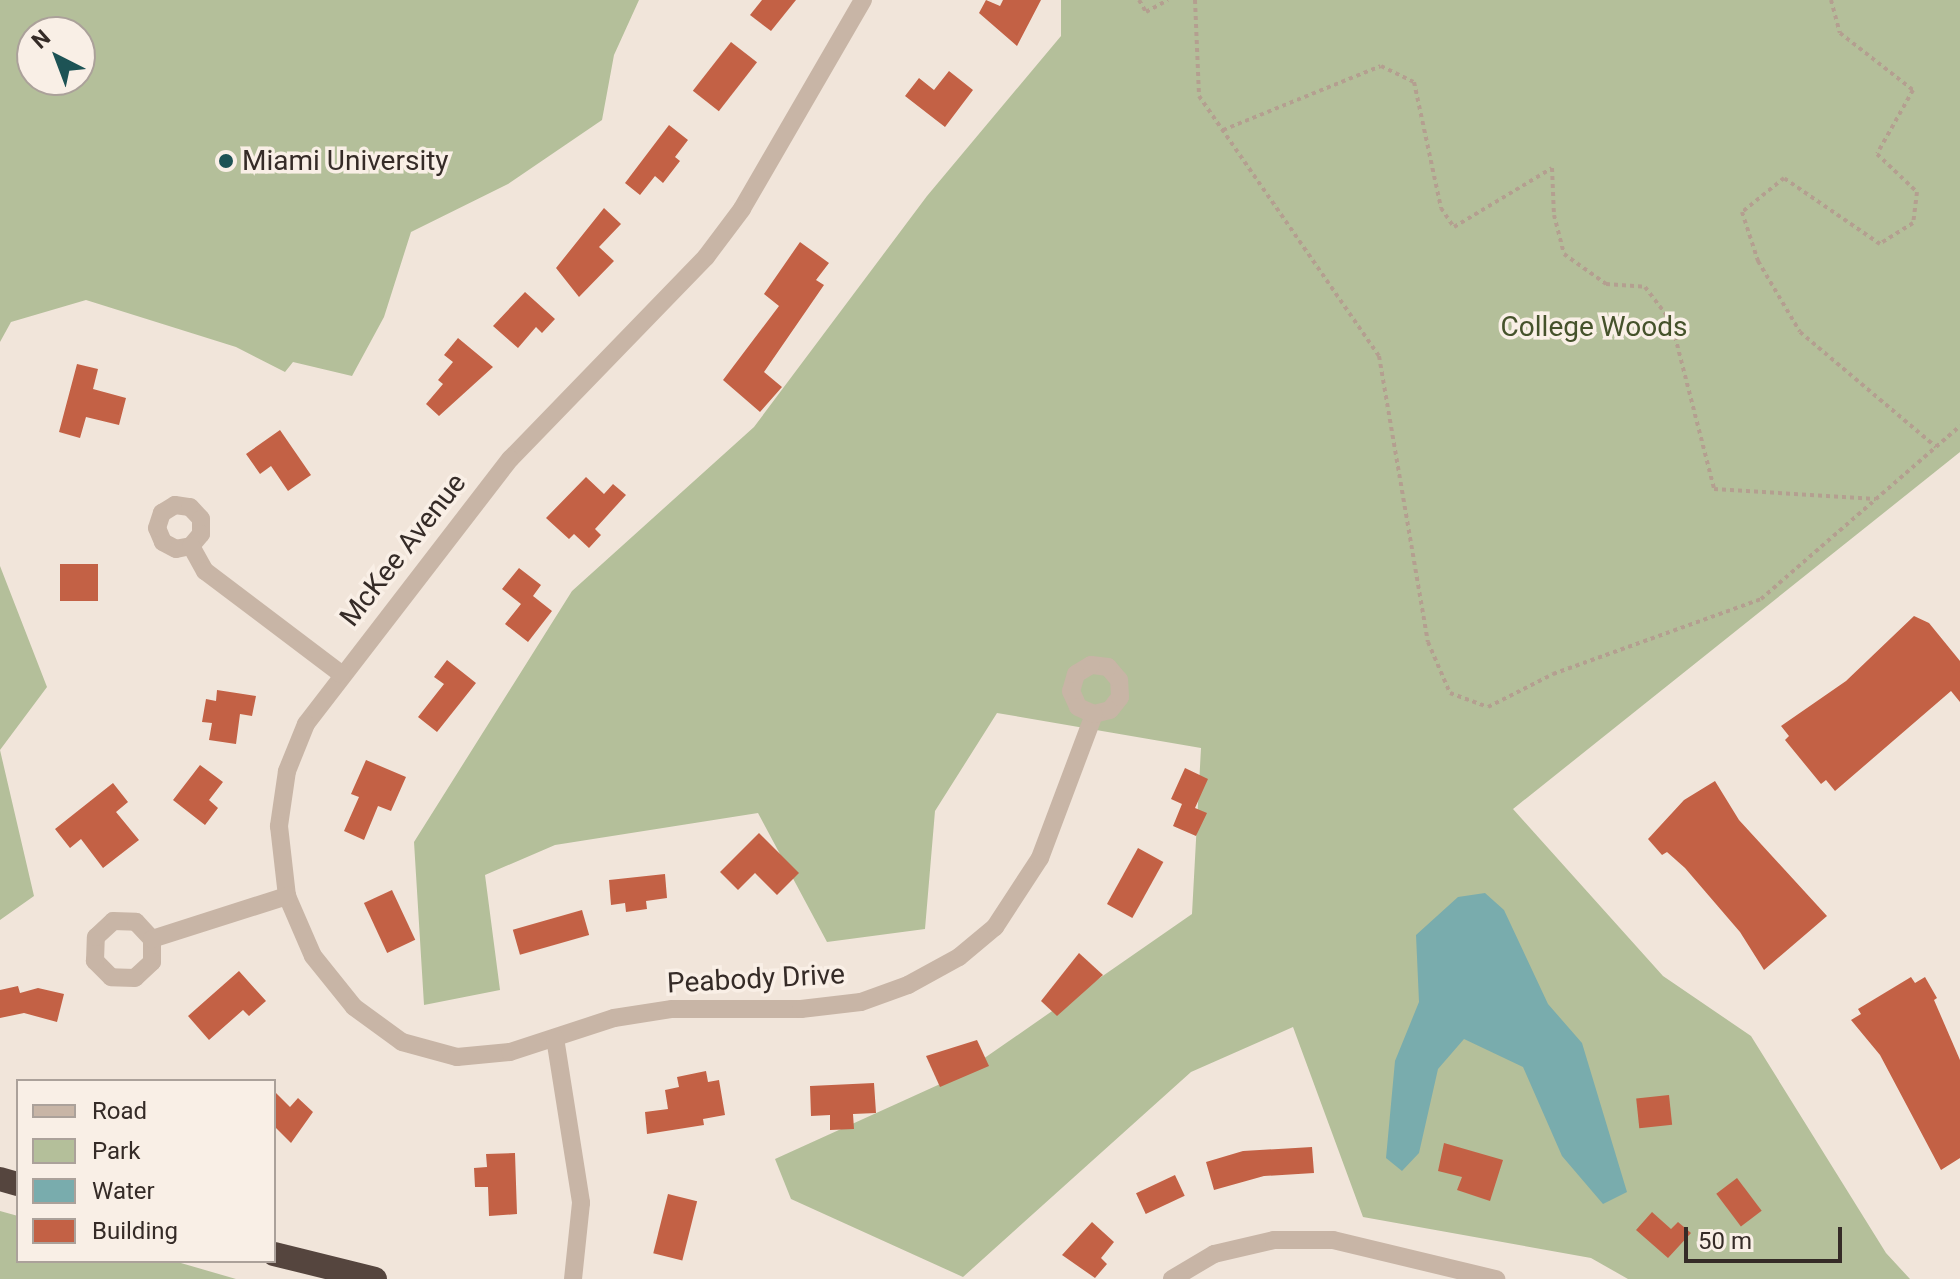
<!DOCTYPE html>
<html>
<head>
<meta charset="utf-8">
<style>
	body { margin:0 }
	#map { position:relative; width:1960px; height:1279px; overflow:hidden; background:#f1e5da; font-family:Roboto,sans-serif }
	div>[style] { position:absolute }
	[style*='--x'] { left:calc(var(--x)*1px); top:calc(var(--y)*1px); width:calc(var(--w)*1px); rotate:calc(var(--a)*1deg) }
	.green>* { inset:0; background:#b4bf9a }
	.water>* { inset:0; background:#79acad }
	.building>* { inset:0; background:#c36145; transform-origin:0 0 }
	.path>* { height:4px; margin-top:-2px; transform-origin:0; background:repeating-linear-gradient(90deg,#b49f90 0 4px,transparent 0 8px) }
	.street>* { height:18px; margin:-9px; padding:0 9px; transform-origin:9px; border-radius:9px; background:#c8b5a6 }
	.highway>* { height:24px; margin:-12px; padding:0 12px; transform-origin:12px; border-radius:12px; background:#55453e }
	.dots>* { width:22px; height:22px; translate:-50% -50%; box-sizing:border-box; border:4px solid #f9efe6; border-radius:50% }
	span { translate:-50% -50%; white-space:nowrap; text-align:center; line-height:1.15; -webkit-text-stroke:7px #f9efe6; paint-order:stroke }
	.poi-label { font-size:28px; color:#352b27 }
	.left { translate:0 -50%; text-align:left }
	.park-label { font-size:28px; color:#45522b }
	.street-label { font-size:28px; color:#352b27 }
	.legend { position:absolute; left:16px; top:1079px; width:260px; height:184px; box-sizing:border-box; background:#f9efe6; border:2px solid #aba19a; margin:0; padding:10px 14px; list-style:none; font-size:24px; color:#352b27 }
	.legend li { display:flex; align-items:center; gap:16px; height:40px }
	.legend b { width:40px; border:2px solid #aba19a }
	.north { position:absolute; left:16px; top:16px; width:80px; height:80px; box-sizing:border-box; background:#f9efe6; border:2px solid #aba19a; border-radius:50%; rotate:318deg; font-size:22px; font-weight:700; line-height:32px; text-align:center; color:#352b27 }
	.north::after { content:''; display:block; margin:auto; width:28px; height:36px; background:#1d5355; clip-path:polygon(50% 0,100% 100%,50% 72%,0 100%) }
	.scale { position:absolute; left:1684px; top:1227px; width:158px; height:36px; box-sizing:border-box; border:4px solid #352b27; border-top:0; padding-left:10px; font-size:24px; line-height:28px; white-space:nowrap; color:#352b27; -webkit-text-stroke:6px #f9efe6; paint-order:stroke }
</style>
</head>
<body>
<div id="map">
	<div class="green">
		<i style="clip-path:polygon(evenodd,0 0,639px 0,614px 55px,602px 120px,508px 184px,411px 232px,384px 317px,352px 376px,293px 362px,285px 372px,236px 347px,86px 300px,11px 322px,0 342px,0 0,80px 32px,80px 80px,32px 80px,32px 32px,80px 32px)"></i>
		<i style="clip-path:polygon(1061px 0,1960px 0,1960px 452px,1513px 809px,1663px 976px,1751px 1036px,1886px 1253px,1910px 1279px,1628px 1279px,1591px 1258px,1363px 1217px,1293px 1027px,1191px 1072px,963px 1277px,791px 1199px,775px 1159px,960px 1075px,1192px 914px,1201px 748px,997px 713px,935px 811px,925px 929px,827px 942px,758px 813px,555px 845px,485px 875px,500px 990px,424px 1005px,414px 842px,572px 591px,754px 427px,927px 196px,1061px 36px)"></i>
		<i style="clip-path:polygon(0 566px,47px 687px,0 750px,34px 896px,0 920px)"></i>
		<i style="clip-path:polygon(0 1211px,18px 1216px,18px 1261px,174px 1261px,236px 1279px,0 1279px)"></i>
	</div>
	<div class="water">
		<i style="clip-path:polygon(1485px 893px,1504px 910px,1548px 1004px,1582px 1043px,1627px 1192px,1603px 1204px,1562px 1156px,1523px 1067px,1464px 1039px,1438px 1069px,1419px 1153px,1402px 1171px,1386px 1158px,1395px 1061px,1419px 1002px,1416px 935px,1458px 897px)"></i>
	</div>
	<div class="building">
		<i style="clip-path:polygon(762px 0,796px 0,771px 31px,750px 15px)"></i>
		<i style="clip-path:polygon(986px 0,1000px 6px,1003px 0,1041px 0,1017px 46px,979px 13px)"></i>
		<i style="left:731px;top:42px;width:33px;height:62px;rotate:38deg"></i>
		<i style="clip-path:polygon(949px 71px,973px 90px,945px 127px,905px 96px,919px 78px,934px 90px)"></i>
		<i style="clip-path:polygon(669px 125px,688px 140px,675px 157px,680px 161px,663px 183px,655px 176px,640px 195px,625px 183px)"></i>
		<i style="clip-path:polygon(604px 208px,621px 224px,599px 247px,614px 261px,579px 297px,556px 268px)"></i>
		<i style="clip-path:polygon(800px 242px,829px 263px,816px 280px,824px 285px,764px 372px,782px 387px,760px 412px,723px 380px,779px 306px,764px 294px)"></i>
		<i style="clip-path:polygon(525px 292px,555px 319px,542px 333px,536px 327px,518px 348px,493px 326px)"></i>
		<i style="clip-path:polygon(458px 338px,493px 367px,439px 416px,426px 404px,443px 384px,438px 380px,453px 362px,444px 355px)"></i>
		<i style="clip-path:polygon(77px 364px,98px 369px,93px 389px,126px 398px,119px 425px,86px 417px,80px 438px,59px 432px)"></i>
		<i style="clip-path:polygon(280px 430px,311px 475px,288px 491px,271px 466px,260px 474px,246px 454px)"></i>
		<i style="clip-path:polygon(586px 477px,604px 494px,613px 484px,626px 495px,595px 529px,601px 535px,589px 548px,574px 534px,569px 539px,546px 518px)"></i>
		<i style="left:60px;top:564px;width:38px;height:37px"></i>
		<i style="clip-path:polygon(519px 568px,541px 585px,533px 596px,552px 611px,528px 642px,505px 624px,521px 604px,502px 589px)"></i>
		<i style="clip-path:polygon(1914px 616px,1929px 623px,1960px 661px,1960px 702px,1951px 691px,1835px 791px,1826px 780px,1821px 784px,1785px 740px,1789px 736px,1781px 726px,1846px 681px)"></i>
		<i style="clip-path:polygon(447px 660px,476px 683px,437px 732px,418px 717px,444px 684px,434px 677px)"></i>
		<i style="clip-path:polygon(217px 690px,256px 696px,252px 716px,240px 714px,236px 744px,209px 740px,212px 723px,202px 722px,206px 699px,216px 701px)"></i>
		<i style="clip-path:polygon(366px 760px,406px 777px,391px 811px,378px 806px,364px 840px,344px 831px,359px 797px,351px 794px)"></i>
		<i style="clip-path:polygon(200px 765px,223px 782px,209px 800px,218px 808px,205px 825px,173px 800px)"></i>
		<i style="clip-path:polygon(1185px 768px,1208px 779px,1195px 808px,1207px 813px,1196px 836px,1173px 826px,1182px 804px,1171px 799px)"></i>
		<i style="clip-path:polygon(1715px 781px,1739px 820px,1827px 916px,1764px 970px,1740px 932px,1685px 868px,1667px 852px,1662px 855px,1648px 839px,1684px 800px)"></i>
		<i style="clip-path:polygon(113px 783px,128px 802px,116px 812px,139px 840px,103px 868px,81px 839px,70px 848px,55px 829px)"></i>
		<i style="clip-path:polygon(759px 833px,799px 873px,777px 895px,755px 873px,738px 890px,720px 872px)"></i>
		<i style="left:1138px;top:848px;width:29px;height:64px;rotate:29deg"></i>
		<i style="clip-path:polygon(665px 874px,667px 898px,646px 901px,647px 909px,626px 912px,625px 903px,611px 905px,609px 880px)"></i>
		<i style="left:392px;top:890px;width:55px;height:31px;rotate:65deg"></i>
		<i style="left:582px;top:910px;width:26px;height:72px;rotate:74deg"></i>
		<i style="clip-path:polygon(1079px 953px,1103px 975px,1057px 1016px,1041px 1001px)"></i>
		<i style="clip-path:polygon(239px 971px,266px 1001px,249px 1016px,243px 1010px,209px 1040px,188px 1016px)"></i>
		<i style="clip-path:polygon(1911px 977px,1915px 983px,1925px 977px,1937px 998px,1934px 1000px,1960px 1060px,1960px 1158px,1941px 1170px,1880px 1055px,1851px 1020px,1861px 1014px,1858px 1009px)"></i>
		<i style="clip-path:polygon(18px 986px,20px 993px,38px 988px,64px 994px,57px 1022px,24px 1013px,0 1018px,0 990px)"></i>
		<i style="clip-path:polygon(977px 1040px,989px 1066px,940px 1087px,926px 1056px)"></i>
		<i style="clip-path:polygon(706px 1071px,708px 1082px,719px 1080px,725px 1115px,703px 1119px,704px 1125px,647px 1134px,645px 1112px,668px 1109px,665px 1090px,679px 1087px,677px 1077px)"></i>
		<i style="clip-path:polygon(874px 1083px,876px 1113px,853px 1114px,854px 1129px,830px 1130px,830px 1115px,811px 1116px,810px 1086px)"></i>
		<i style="clip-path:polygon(274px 1091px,290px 1107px,298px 1098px,313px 1112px,291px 1143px,274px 1126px)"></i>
		<i style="left:1669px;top:1095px;width:30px;height:33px;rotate:84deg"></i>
		<i style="clip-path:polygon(1444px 1143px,1503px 1160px,1490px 1201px,1457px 1190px,1462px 1177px,1438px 1171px)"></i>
		<i style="clip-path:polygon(1312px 1147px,1314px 1173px,1264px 1176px,1214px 1190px,1206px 1162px,1243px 1151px)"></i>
		<i style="clip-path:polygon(515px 1153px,517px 1214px,489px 1216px,488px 1187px,475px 1187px,474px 1168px,487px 1167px,486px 1154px)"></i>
		<i style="left:1175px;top:1175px;width:23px;height:43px;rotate:65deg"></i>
		<i style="left:1737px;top:1178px;width:41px;height:26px;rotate:53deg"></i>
		<i style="left:668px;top:1194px;width:30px;height:61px;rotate:14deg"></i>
		<i style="clip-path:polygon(1652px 1212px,1671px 1229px,1678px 1222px,1691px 1233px,1668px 1258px,1636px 1230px)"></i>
		<i style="clip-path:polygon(1092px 1222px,1114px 1242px,1101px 1258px,1107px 1264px,1095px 1278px,1062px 1255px)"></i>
	</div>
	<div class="path">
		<i style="--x:1139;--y:0;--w:14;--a:60"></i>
		<i style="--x:1146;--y:12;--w:25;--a:-29"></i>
		<i style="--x:1195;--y:0;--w:96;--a:87.6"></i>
		<i style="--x:1199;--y:96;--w:316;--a:55.3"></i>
		<i style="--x:1379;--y:356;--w:290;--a:80.3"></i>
		<i style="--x:1428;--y:642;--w:56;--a:66.7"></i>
		<i style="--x:1450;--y:693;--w:40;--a:20.2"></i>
		<i style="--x:1488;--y:707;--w:73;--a:-26.9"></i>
		<i style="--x:1553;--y:674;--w:221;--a:-19.8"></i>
		<i style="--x:1761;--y:599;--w:264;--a:-41"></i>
		<i style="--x:1831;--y:0;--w:34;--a:75"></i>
		<i style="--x:1840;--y:33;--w:93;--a:38"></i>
		<i style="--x:1913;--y:90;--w:73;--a:119.4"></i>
		<i style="--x:1877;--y:154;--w:55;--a:43.5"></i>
		<i style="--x:1917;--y:192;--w:31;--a:97"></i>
		<i style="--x:1913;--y:223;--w:39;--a:148"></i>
		<i style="--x:1880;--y:244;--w:116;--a:-145.5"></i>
		<i style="--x:1784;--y:178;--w:54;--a:141"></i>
		<i style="--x:1742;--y:212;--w:52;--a:71.9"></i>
		<i style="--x:1758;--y:261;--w:82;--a:59.4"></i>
		<i style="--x:1800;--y:332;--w:178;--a:40.2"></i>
		<i style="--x:1223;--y:130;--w:170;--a:-22.1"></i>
		<i style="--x:1381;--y:66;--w:37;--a:26"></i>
		<i style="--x:1414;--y:82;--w:129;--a:77.9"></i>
		<i style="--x:1441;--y:208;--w:23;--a:56"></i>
		<i style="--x:1454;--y:227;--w:114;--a:-31"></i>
		<i style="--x:1552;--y:168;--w:47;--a:87.6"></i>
		<i style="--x:1554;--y:215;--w:40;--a:75.6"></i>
		<i style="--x:1564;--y:254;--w:52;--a:35.5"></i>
		<i style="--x:1606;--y:284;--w:39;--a:4"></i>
		<i style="--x:1645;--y:287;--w:43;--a:52.6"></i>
		<i style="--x:1671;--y:321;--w:173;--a:75.6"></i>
		<i style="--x:1714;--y:489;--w:162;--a:3.5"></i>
	</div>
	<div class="street">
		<i style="--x:863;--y:0;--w:241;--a:120.1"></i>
		<i style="--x:742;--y:209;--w:60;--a:126.9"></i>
		<i style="--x:706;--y:257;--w:281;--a:134.1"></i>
		<i style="--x:510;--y:459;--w:334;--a:127.6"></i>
		<i style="--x:306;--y:724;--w:51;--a:112"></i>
		<i style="--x:287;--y:771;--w:56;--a:98.3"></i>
		<i style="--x:279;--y:826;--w:70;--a:83.5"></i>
		<i style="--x:287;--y:896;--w:65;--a:66.6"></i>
		<i style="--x:313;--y:956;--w:65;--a:51.2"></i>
		<i style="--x:354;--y:1007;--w:59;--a:36.1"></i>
		<i style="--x:402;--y:1042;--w:57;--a:15.3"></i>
		<i style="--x:457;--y:1057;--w:53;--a:-5.4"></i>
		<i style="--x:510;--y:1052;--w:109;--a:-18.1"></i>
		<i style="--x:614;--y:1018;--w:59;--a:-8.8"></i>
		<i style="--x:672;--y:1009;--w:129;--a:0"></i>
		<i style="--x:801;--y:1009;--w:60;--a:-6.7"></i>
		<i style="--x:861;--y:1002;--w:50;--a:-19.9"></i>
		<i style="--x:908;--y:985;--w:58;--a:-28.8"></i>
		<i style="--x:959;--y:957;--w:47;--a:-39.8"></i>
		<i style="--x:995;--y:927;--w:82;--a:-56.9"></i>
		<i style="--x:1040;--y:858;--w:154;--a:-69.4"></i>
		<i style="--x:1094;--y:714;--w:16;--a:-14"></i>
		<i style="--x:1110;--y:710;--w:16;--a:-52"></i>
		<i style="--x:1120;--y:697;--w:17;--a:-93"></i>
		<i style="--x:1119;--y:680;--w:17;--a:-130"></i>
		<i style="--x:1108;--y:667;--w:17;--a:-173"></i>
		<i style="--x:1091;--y:665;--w:17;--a:149"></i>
		<i style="--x:1076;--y:674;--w:18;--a:106"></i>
		<i style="--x:1071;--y:691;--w:17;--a:66"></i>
		<i style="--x:1078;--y:707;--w:17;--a:24"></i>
		<i style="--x:191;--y:546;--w:15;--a:169"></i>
		<i style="--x:176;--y:549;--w:15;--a:-152"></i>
		<i style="--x:163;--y:542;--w:15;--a:-113"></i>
		<i style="--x:157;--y:528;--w:16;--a:-72"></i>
		<i style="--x:162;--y:513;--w:15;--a:-32"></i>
		<i style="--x:175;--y:505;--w:15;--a:8"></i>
		<i style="--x:190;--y:507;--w:16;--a:47"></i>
		<i style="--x:201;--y:519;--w:15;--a:90"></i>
		<i style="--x:201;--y:534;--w:16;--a:130"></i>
		<i style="--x:191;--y:546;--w:29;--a:61"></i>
		<i style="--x:205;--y:571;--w:171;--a:37.1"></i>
		<i style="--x:152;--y:939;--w:23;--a:90"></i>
		<i style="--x:152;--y:962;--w:23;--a:137"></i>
		<i style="--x:135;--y:978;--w:24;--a:-178"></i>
		<i style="--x:111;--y:977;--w:23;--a:-135"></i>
		<i style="--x:95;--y:961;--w:24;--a:-88"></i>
		<i style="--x:96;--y:937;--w:23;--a:-43"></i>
		<i style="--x:113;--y:921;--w:23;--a:2"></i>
		<i style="--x:136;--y:922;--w:23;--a:47"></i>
		<i style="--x:152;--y:939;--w:142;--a:-17.7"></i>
		<i style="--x:555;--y:1038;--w:167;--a:81"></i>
		<i style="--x:581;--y:1203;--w:76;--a:96"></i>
		<i style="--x:1172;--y:1279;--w:49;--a:-30.8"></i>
		<i style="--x:1214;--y:1254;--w:62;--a:-13.1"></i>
		<i style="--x:1274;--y:1240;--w:59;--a:0"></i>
		<i style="--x:1333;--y:1240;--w:168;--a:13.5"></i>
	</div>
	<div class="highway">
		<i style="--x:0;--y:1179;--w:19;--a:16"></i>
		<i style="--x:274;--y:1254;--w:104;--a:13.9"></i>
	</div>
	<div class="dots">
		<i style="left:226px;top:161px;background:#1d5355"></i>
	</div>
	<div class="poi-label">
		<span class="left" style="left:242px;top:161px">Miami University</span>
	</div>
	<div class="park-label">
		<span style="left:1594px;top:327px">College Woods</span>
	</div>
	<div class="street-label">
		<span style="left:403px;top:550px;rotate:-52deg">McKee Avenue</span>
		<span style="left:756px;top:979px;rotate:-3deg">Peabody Drive</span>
	</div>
	<ul class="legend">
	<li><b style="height:10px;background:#c8b5a6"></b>Road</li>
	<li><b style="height:22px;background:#b4bf9a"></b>Park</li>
	<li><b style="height:22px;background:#79acad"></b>Water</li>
	<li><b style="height:22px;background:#c36145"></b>Building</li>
	</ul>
	<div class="north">N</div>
	<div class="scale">50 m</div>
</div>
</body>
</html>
